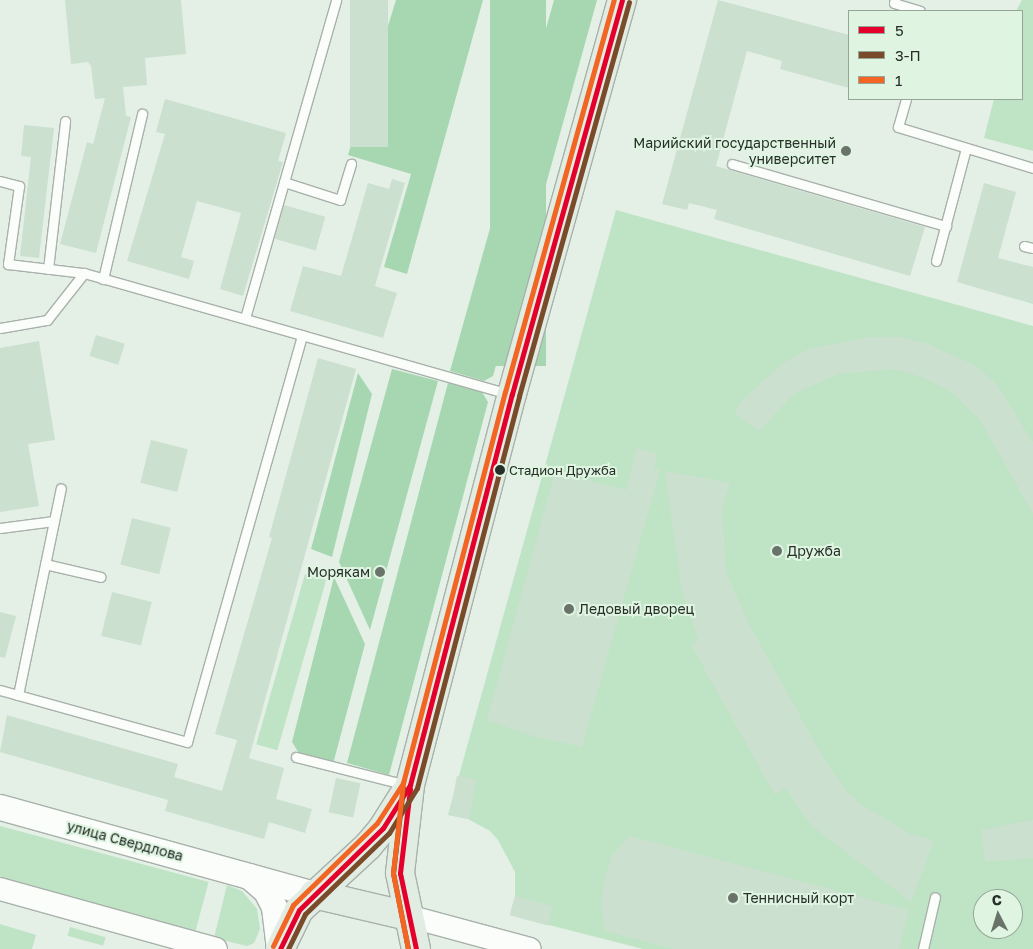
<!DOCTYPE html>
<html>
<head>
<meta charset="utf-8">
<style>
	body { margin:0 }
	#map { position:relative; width:1033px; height:949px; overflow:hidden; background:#e4f0e6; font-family:"Golos Text",sans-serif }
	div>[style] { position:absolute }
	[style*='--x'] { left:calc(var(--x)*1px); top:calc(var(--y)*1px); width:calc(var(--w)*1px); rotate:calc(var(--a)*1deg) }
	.green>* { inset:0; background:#bfe3c5; transform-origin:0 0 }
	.forest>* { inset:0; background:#a7d7b1; transform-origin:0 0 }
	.building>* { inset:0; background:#cbe0cf; transform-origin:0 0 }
	.roads { filter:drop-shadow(1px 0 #a8b1aa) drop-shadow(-1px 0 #a8b1aa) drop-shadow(0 1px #a8b1aa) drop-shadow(0 -1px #a8b1aa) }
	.service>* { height:9px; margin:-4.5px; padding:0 4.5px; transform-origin:4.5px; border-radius:4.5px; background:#fbfdfb }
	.tertiary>* { height:22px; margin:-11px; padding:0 11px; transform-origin:11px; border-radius:11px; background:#fbfdfb }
	.secondary>* { height:25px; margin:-12.5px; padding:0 12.5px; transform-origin:12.5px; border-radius:12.5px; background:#fbfdfb }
	.primary>* { height:28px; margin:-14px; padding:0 14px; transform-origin:14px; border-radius:14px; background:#e1ece3 }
	.bus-1>* { height:5px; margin:-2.5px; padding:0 2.5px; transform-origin:2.5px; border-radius:2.5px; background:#e4002b }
	.bus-2>* { height:5px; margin:-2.5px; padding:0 2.5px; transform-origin:2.5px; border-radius:2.5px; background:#7a4b2a }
	.bus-3>* { height:5px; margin:-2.5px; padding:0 2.5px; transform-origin:2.5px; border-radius:2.5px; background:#f26522 }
	.dots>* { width:14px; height:14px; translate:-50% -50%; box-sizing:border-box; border:2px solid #dff5e2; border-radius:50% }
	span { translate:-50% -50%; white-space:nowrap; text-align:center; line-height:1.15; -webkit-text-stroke:4px #dff5e2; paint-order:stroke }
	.bus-label { font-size:13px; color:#272f28 }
	.left { translate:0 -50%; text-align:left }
	.poi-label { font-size:14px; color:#272f28 }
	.right { translate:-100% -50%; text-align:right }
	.street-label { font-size:14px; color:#272f28 }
	.legend { position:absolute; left:848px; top:10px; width:175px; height:90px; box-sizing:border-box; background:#dff5e2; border:1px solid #95a698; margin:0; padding:6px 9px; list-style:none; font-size:15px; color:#272f28 }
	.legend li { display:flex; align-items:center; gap:10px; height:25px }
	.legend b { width:25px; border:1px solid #95a698 }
	.north { position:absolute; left:973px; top:889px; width:50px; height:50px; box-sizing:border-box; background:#dff5e2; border:1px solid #95a698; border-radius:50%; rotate:355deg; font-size:14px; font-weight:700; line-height:20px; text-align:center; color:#272f28 }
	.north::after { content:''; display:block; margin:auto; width:18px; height:22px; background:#69736a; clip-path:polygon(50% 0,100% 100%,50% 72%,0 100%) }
</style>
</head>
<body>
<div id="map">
	<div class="green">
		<i style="clip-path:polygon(1022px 0,1033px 0,1033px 151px,984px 138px,994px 99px,1022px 99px,1022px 11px,1016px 11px)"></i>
		<i style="clip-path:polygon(evenodd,616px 210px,1033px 326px,1033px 949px,643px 949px,510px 915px,515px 896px,515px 872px,498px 840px,490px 831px,468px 819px,448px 815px,616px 210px,983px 899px,1013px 899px,1013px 929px,983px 929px,983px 899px)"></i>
		<i style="left:305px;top:574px;width:22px;height:177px;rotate:16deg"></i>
		<i style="left:0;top:826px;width:216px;height:53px;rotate:15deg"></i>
		<i style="clip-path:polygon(227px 885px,242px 891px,257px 909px,260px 929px,254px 943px,247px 946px,214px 938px)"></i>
		<i style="clip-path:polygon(0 924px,36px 935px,32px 949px,0 949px)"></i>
		<i style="left:70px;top:927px;width:37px;height:9px;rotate:16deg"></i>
	</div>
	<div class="forest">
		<i style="clip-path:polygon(396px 0,483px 0,407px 274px,384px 267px,411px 174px,348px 155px)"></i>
		<i style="left:490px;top:0;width:56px;height:366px"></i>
		<i style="clip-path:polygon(554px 0,597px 0,493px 376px,484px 381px,450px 371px)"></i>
		<i style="clip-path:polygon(392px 369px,438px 381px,370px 630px,339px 562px)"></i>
		<i style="clip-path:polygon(358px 373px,372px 394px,332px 557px,311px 549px)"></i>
		<i style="clip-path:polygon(448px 383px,482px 392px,488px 402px,389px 775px,347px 763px)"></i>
		<i style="clip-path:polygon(334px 577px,365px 644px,333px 764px,300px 755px,292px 742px)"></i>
	</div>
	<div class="building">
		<i style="clip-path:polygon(65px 0,181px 0,186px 54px,145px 58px,147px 85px,123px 87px,126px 116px,131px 117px,96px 253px,60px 244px,87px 142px,93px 144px,105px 98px,95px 99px,91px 66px,88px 62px,71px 64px)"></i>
		<i style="left:350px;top:0;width:38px;height:147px"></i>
		<i style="clip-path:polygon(718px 0,849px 35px,849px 88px,780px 69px,782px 61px,747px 51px,716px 166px,925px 227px,910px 276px,714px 219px,717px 210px,689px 203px,687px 210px,662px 204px)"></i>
		<i style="clip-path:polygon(165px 99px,286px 133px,278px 161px,283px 162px,243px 296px,220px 289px,241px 213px,197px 201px,181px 257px,194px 261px,189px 279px,127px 261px,165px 134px,156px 132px)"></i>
		<i style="clip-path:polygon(24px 125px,54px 128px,39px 258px,20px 256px,31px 157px,21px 156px)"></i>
		<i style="clip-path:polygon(392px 179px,405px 183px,375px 286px,397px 293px,383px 338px,290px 311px,303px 266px,341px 276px,368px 183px,389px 189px)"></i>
		<i style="clip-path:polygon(984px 183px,1016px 192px,998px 258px,1033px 267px,1033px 304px,957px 282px)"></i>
		<i style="left:284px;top:205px;width:43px;height:35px;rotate:16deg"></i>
		<i style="left:96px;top:335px;width:30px;height:22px;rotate:17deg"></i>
		<i style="clip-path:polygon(870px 337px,901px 337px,928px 344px,972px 364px,994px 381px,1033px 442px,1033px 514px,980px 420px,949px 390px,922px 377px,894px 369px,839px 374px,795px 393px,759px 431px,734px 413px,745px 397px,786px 361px,809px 349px)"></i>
		<i style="clip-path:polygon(39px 341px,55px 440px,28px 444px,39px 506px,0 512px,0 348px)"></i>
		<i style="clip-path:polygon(318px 358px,356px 369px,249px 758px,284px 768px,276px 799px,312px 809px,305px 833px,269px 822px,264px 839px,165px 811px,168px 800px,0 752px,7px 715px,178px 764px,174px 777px,222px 791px,237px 740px,215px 734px,272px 538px,269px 537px)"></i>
		<i style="left:151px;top:440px;width:38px;height:44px;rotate:14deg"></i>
		<i style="clip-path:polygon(637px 448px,658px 454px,654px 469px,660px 470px,582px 747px,533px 736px,487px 720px,555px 472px,626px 490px)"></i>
		<i style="clip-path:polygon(665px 471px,730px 483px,722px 509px,726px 572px,750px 626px,824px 759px,848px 793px,861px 804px,910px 834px,934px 840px,911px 902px,812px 826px,785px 788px,775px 795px,691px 645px,698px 640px,681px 586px)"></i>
		<i style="left:132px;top:518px;width:40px;height:48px;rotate:14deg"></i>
		<i style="left:112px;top:592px;width:41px;height:45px;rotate:14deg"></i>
		<i style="clip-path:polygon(0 612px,16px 616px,5px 658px,0 657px)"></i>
		<i style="left:457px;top:776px;width:20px;height:40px;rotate:11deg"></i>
		<i style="left:336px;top:778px;width:25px;height:35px;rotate:12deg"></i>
		<i style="clip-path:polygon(1033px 820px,1033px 858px,985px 862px,981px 830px)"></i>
		<i style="clip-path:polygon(630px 836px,909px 910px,899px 949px,673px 949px,605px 931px,601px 905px,604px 878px,612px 855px)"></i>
		<i style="left:515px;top:896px;width:39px;height:20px;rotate:15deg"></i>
	</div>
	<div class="roads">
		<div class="service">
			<i style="--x:895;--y:0;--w:3;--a:108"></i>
			<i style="--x:894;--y:3;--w:27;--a:17"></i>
			<i style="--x:906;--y:99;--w:29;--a:106"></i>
			<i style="--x:898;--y:127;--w:141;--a:16.9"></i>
			<i style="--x:732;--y:164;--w:223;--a:16.2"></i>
			<i style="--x:0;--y:181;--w:20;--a:15"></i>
			<i style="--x:19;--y:186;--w:79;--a:98"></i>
			<i style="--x:8;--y:264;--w:77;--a:6.8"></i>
			<i style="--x:84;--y:273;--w:443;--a:15.9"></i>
			<i style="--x:284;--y:182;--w:59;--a:17.8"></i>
			<i style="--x:340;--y:200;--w:38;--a:-73"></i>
			<i style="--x:1024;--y:246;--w:9;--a:13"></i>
			<i style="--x:936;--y:261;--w:117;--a:-75.1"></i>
			<i style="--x:48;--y:269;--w:149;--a:-83.4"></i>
			<i style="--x:103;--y:279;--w:170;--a:-76.7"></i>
			<i style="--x:245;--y:318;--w:331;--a:-74"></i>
			<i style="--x:0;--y:328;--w:48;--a:-9.7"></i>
			<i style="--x:47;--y:320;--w:60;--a:-51.8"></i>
			<i style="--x:0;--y:528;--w:54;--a:-7.4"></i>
			<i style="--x:45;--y:564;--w:57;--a:13.1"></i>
			<i style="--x:0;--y:690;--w:194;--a:15.5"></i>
			<i style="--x:187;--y:742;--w:423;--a:-74.2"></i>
			<i style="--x:18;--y:695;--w:211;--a:-78.3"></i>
			<i style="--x:296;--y:757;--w:114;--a:14.2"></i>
			<i style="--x:923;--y:949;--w:53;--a:-77"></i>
		</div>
		<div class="tertiary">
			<i style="--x:0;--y:889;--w:224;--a:15.5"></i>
			<i style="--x:408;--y:916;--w:126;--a:15.1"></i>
		</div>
		<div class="secondary">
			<i style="--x:0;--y:807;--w:326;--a:15.5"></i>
			<i style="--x:249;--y:876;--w:23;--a:41"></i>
			<i style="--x:266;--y:891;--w:18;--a:63"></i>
			<i style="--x:274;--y:907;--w:42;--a:83.2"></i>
		</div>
		<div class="primary">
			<i style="--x:314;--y:894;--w:97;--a:13.2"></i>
			<i style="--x:280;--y:949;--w:43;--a:-64"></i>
			<i style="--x:299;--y:910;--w:94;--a:-42.8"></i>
			<i style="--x:368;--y:846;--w:23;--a:-50"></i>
			<i style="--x:383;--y:828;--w:41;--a:-57.8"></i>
			<i style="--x:416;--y:949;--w:78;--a:-101.9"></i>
			<i style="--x:400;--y:873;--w:89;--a:-83.5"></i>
			<i style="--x:410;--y:785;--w:404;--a:-75.4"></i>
			<i style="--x:512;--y:394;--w:409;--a:-74.4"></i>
		</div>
	</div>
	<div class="bus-1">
		<i style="--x:410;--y:789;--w:85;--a:96.8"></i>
		<i style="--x:400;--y:873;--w:78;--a:78.1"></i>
		<i style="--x:280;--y:949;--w:43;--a:-64"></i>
		<i style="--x:299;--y:910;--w:117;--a:-44.3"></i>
		<i style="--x:383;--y:828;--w:51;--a:-57.9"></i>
		<i style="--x:410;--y:785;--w:404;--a:-75.4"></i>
		<i style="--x:512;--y:394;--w:409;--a:-74.4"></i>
	</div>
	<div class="bus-2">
		<i style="--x:403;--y:788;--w:86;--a:96.7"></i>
		<i style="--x:393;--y:873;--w:77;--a:78.8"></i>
		<i style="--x:288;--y:949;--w:39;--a:-64"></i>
		<i style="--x:305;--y:914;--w:117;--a:-44"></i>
		<i style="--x:389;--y:833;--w:53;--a:-58.1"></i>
		<i style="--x:417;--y:788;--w:405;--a:-75.4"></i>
		<i style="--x:519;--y:396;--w:409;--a:-74.4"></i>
	</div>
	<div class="bus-3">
		<i style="--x:273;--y:946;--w:46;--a:-64"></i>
		<i style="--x:293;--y:905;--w:117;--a:-44.3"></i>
		<i style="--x:377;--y:823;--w:48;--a:-57"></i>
		<i style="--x:408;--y:949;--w:77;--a:-101.2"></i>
		<i style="--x:393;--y:873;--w:91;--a:-83.7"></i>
		<i style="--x:403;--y:783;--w:404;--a:-75.4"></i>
		<i style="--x:505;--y:392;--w:407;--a:-74.5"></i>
	</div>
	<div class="dots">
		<i style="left:846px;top:151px;background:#69736a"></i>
		<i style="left:500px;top:470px;background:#272f28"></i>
		<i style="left:777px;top:551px;background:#69736a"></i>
		<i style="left:380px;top:572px;background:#69736a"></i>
		<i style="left:569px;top:609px;background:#69736a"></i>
		<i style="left:733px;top:898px;background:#69736a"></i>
	</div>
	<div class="bus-label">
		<span class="left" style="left:509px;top:470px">Стадион Дружба</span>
	</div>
	<div class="poi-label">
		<span class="right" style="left:836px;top:151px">Марийский государственный<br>университет</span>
		<span class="left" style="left:787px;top:551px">Дружба</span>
		<span class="right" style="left:370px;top:572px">Морякам</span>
		<span class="left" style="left:579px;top:609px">Ледовый дворец</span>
		<span class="left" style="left:743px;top:898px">Теннисный корт</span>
	</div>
	<div class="street-label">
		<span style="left:125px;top:841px;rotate:15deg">улица Свердлова</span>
	</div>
	<ul class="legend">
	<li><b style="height:6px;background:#e4002b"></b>5</li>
	<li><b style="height:6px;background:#7a4b2a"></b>3-П</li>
	<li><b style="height:6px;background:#f26522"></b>1</li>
	</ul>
	<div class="north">С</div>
</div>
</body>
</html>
